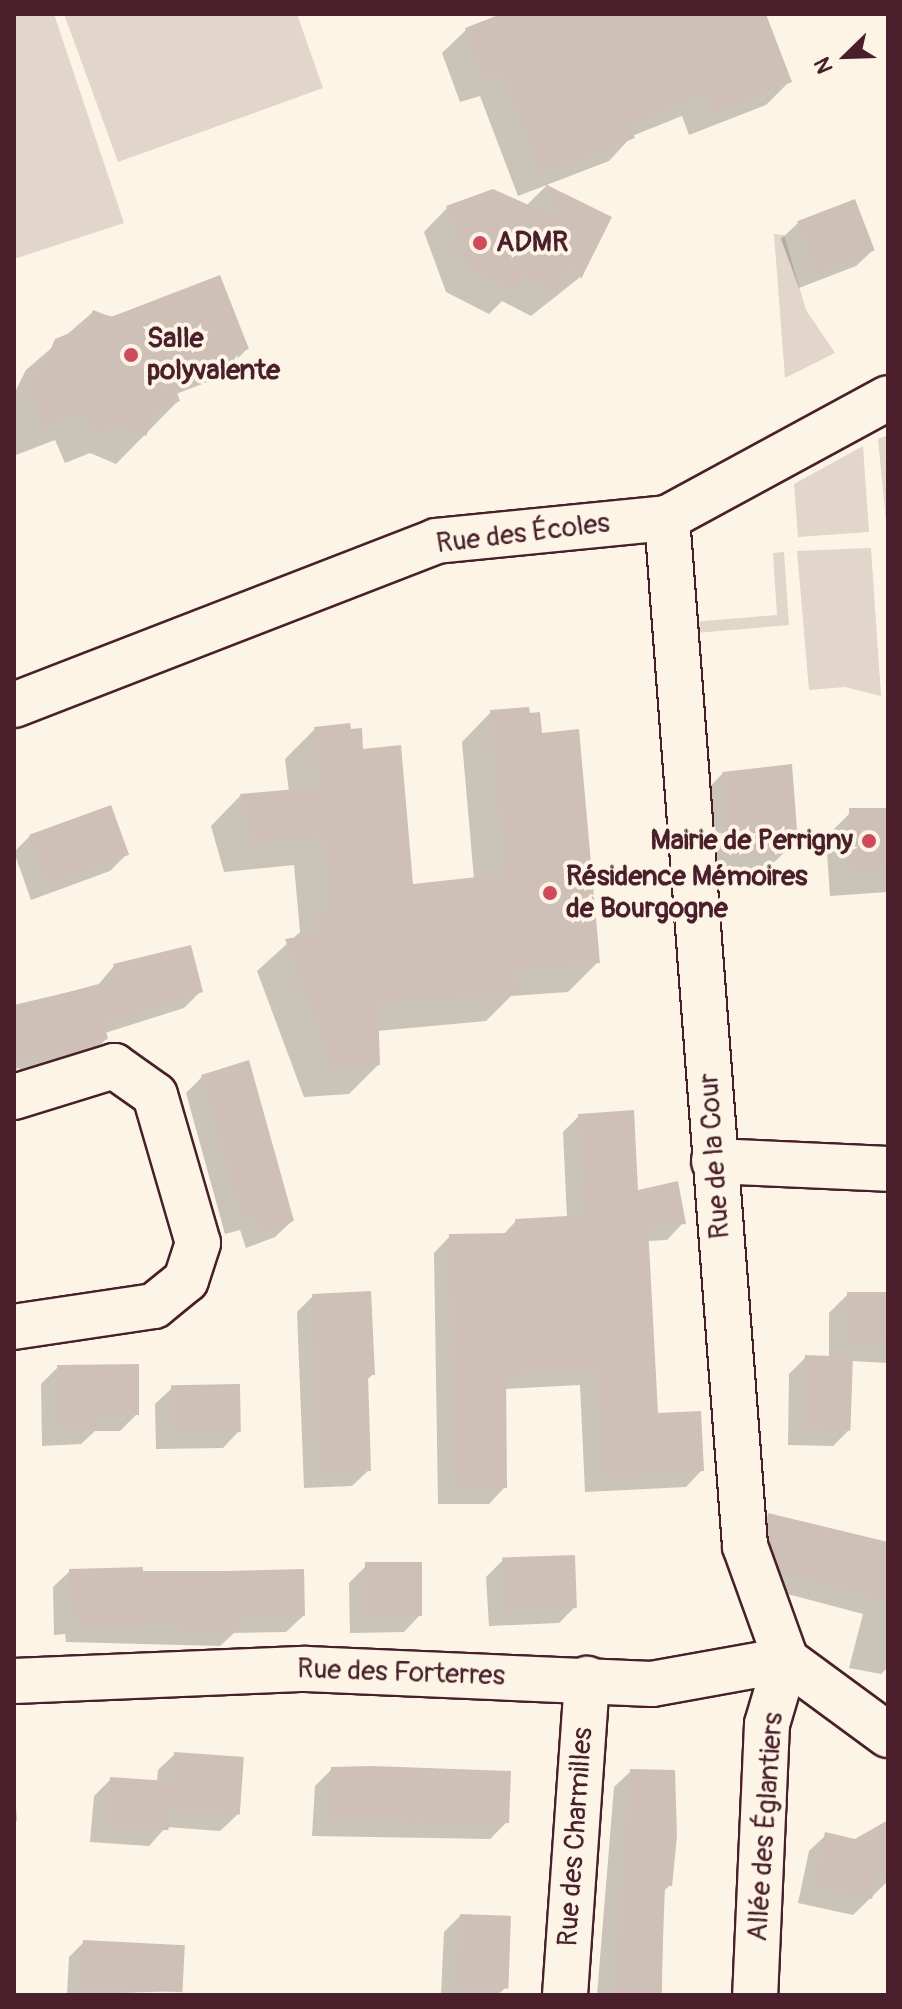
<!DOCTYPE html>
<html>
<head>
<meta charset="utf-8">
<style>
	body { margin:0 }
	#map { position:relative; width:902px; height:2009px; overflow:hidden; background:#fcf5e5; font-family:Pangolin,sans-serif }
	div>[style] { position:absolute }
	[style*='--x'] { left:calc(var(--x)*1px); top:calc(var(--y)*1px); width:calc(var(--w)*1px); rotate:calc(var(--a)*1deg) }
	.green>* { inset:0; background:#e2d5ca }
	.shadow>* { inset:0; background:#0003 }
	.building>* { inset:0; background:#cfc0b7; transform-origin:0 0 }
	.roads { filter:drop-shadow(2px 0 #4a1f2b) drop-shadow(-2px 0 #4a1f2b) drop-shadow(0 2px #4a1f2b) drop-shadow(0 -2px #4a1f2b) }
	.minor>* { height:44px; margin:-22px; padding:0 22px; transform-origin:22px; border-radius:22px; background:#fcf5e5 }
	.secondary>* { height:44px; margin:-22px; padding:0 22px; transform-origin:22px; border-radius:22px; background:#fcf5e5 }
	.dots>* { width:22px; height:22px; translate:-50% -50%; box-sizing:border-box; border:4px solid #fcf5e5; border-radius:50% }
	span { translate:-50% -50%; white-space:nowrap; text-align:center; line-height:1.15; -webkit-text-stroke:8px #fcf5e5; paint-order:stroke }
	.poi-label { font-size:28px; color:#4a1f2b; font-weight:700 }
	.left { translate:0 -50%; text-align:left }
	.right { translate:-100% -50%; text-align:right }
	.street-label { font-size:28px; color:#4a1f2b }
	.frame { position:absolute; inset:0; border:16px solid #4a1f2b; pointer-events:none }
	.north { position:absolute; left:806px; top:16px; width:80px; height:80px; -webkit-text-stroke:6px #fcf5e5; paint-order:stroke; rotate:247deg; font-size:22px; font-weight:700; line-height:32px; text-align:center; color:#4a1f2b }
	.north::after { content:''; display:block; margin:auto; width:28px; height:36px; background:#4a1f2b; clip-path:polygon(50% 0,100% 100%,50% 72%,0 100%) }
</style>
</head>
<body>
<div id="map">
	<div class="green">
		<i style="clip-path:polygon(14px 14px,54px 14px,124px 223px,14px 259px)"></i>
		<i style="clip-path:polygon(64px 14px,297px 14px,323px 88px,118px 162px)"></i>
		<i style="clip-path:polygon(774px 234px,784px 235px,806px 310px,835px 353px,785px 378px)"></i>
		<i style="clip-path:polygon(888px 435px,888px 531px,887px 531px,878px 439px)"></i>
		<i style="clip-path:polygon(863px 446px,869px 532px,798px 537px,794px 484px)"></i>
		<i style="clip-path:polygon(871px 548px,881px 696px,845px 687px,809px 690px,797px 551px)"></i>
		<i style="clip-path:polygon(784px 552px,789px 625px,696px 633px,694px 622px,777px 615px,773px 553px)"></i>
	</div>
	<div class="shadow">
		<i style="clip-path:polygon(507px 14px,763px 14px,789px 82px,766px 105px,689px 135px,682px 116px,632px 136px,609px 161px,518px 196px,480px 96px,460px 102px,442px 53px,466px 30px)"></i>
		<i style="clip-path:polygon(545px 187px,609px 218px,579px 278px,531px 316px,502px 301px,489px 314px,446px 292px,424px 232px,447px 208px,526px 206px)"></i>
		<i style="clip-path:polygon(798px 223px,873px 250px,856px 266px,799px 288px,781px 239px)"></i>
		<i style="clip-path:polygon(93px 312px,247px 349px,218px 378px,176px 394px,178px 401px,116px 464px,90px 453px,65px 463px,55px 440px,16px 455px,14px 394px,26px 370px)"></i>
		<i style="clip-path:polygon(491px 712px,540px 735px,598px 962px,568px 992px,511px 996px,486px 1021px,377px 1031px,378px 1065px,349px 1094px,304px 1097px,257px 971px,300px 932px,294px 865px,224px 872px,211px 826px,240px 796px,289px 792px,285px 759px,315px 729px,361px 751px,411px 886px,474px 879px,462px 742px)"></i>
		<i style="clip-path:polygon(722px 774px,794px 830px,784px 840px,785px 852px,768px 868px,726px 876px,726px 871px,712px 872px,706px 791px)"></i>
		<i style="clip-path:polygon(888px 810px,888px 892px,830px 896px,826px 837px,850px 813px)"></i>
		<i style="clip-path:polygon(30px 836px,127px 854px,110px 871px,31px 900px,14px 852px)"></i>
		<i style="clip-path:polygon(114px 966px,201px 991px,184px 1008px,105px 1033px,106px 1039px,90px 1055px,21px 1076px,19px 1068px,14px 1070px,14px 1005px,98px 985px)"></i>
		<i style="clip-path:polygon(202px 1077px,292px 1221px,275px 1237px,246px 1248px,240px 1230px,225px 1234px,186px 1093px)"></i>
		<i style="clip-path:polygon(579px 1116px,636px 1192px,683px 1223px,667px 1240px,647px 1241px,656px 1415px,702px 1470px,686px 1487px,585px 1492px,580px 1385px,504px 1389px,505px 1487px,489px 1504px,438px 1504px,434px 1253px,450px 1236px,502px 1236px,516px 1221px,567px 1218px,563px 1132px)"></i>
		<i style="clip-path:polygon(848px 1294px,888px 1294px,888px 1363px,851px 1361px,850px 1429px,833px 1446px,788px 1445px,789px 1374px,806px 1357px,829px 1358px,829px 1313px)"></i>
		<i style="clip-path:polygon(313px 1296px,373px 1374px,366px 1381px,369px 1470px,352px 1486px,304px 1488px,297px 1312px)"></i>
		<i style="clip-path:polygon(58px 1367px,137px 1414px,120px 1431px,95px 1431px,81px 1444px,42px 1446px,41px 1384px)"></i>
		<i style="clip-path:polygon(172px 1388px,239px 1431px,223px 1448px,156px 1449px,155px 1404px)"></i>
		<i style="clip-path:polygon(768px 1515px,888px 1544px,888px 1667px,881px 1674px,849px 1668px,863px 1614px,765px 1588px,752px 1531px)"></i>
		<i style="clip-path:polygon(502px 1561px,575px 1607px,559px 1623px,489px 1626px,486px 1577px)"></i>
		<i style="clip-path:polygon(366px 1566px,420px 1615px,404px 1632px,350px 1633px,349px 1583px)"></i>
		<i style="clip-path:polygon(70px 1571px,302px 1571px,303px 1616px,286px 1632px,234px 1633px,220px 1646px,66px 1642px,65px 1634px,54px 1635px,53px 1587px)"></i>
		<i style="clip-path:polygon(175px 1754px,237px 1815px,220px 1831px,166px 1827px,149px 1846px,90px 1842px,94px 1796px,111px 1779px,157px 1782px,158px 1770px)"></i>
		<i style="clip-path:polygon(332px 1769px,507px 1822px,490px 1839px,312px 1836px,315px 1786px)"></i>
		<i style="clip-path:polygon(631px 1771px,670px 1885px,663px 1892px,662px 1995px,597px 1995px,614px 1787px)"></i>
		<i style="clip-path:polygon(14px 1779px,17px 1820px,14px 1824px)"></i>
		<i style="clip-path:polygon(888px 1831px,888px 1881px,853px 1915px,798px 1903px,809px 1851px,826px 1835px,855px 1841px)"></i>
		<i style="clip-path:polygon(460px 1916px,505px 1988px,498px 1995px,441px 1995px,444px 1932px)"></i>
		<i style="clip-path:polygon(84px 1942px,180px 1991px,67px 1995px,69px 1957px)"></i>
	</div>
	<div class="building">
		<i style="clip-path:polygon(501px 14px,766px 14px,792px 82px,713px 113px,705px 94px,629px 124px,635px 138px,541px 174px,503px 73px,484px 80px,465px 28px)"></i>
		<i style="clip-path:polygon(545px 184px,612px 217px,581px 279px,573px 259px,557px 294px,522px 276px,515px 291px,469px 269px,446px 206px,493px 189px,558px 218px)"></i>
		<i style="left:855px;top:199px;width:55px;height:62px;rotate:69deg"></i>
		<i style="clip-path:polygon(220px 275px,249px 349px,172px 379px,180px 401px,156px 412px,146px 436px,120px 425px,94px 435px,84px 412px,45px 427px,26px 379px,41px 372px,55px 339px,87px 326px,93px 310px,111px 317px)"></i>
		<i style="clip-path:polygon(529px 707px,530px 713px,540px 712px,542px 733px,579px 729px,600px 963px,516px 970px,518px 992px,378px 1005px,380px 1065px,333px 1069px,285px 939px,318px 934px,316px 913px,330px 912px,323px 836px,253px 844px,240px 794px,320px 787px,314px 727px,350px 723px,351px 729px,362px 728px,363px 749px,401px 745px,413px 884px,505px 874px,490px 710px)"></i>
		<i style="clip-path:polygon(792px 764px,797px 830px,785px 831px,787px 852px,741px 861px,741px 856px,728px 857px,722px 772px)"></i>
		<i style="left:111px;top:805px;width:53px;height:87px;rotate:70deg"></i>
		<i style="left:888px;top:808px;width:62px;height:39px;rotate:90deg"></i>
		<i style="clip-path:polygon(191px 945px,203px 992px,104px 1023px,108px 1039px,38px 1060px,36px 1053px,14px 1059px,14px 1007px,117px 979px,113px 964px)"></i>
		<i style="clip-path:polygon(249px 1060px,294px 1221px,262px 1232px,256px 1215px,242px 1219px,201px 1075px)"></i>
		<i style="clip-path:polygon(634px 1110px,638px 1190px,678px 1181px,686px 1224px,648px 1226px,658px 1413px,701px 1411px,704px 1471px,601px 1477px,596px 1370px,506px 1374px,507px 1488px,454px 1489px,449px 1234px,516px 1233px,515px 1219px,584px 1215px,578px 1114px)"></i>
		<i style="clip-path:polygon(371px 1291px,375px 1375px,368px 1375px,371px 1471px,320px 1472px,312px 1294px)"></i>
		<i style="left:847px;top:1292px;width:41px;height:50px"></i>
		<i style="left:805px;top:1355px;width:48px;height:74px;rotate:2deg"></i>
		<i style="clip-path:polygon(139px 1364px,139px 1415px,100px 1415px,100px 1428px,58px 1430px,57px 1365px)"></i>
		<i style="left:240px;top:1384px;width:48px;height:69px;rotate:89deg"></i>
		<i style="clip-path:polygon(768px 1513px,888px 1542px,888px 1601px,781px 1572px,770px 1541px)"></i>
		<i style="left:575px;top:1555px;width:53px;height:73px;rotate:88deg"></i>
		<i style="left:422px;top:1562px;width:54px;height:57px;rotate:90deg"></i>
		<i style="clip-path:polygon(143px 1567px,143px 1573px,304px 1569px,305px 1616px,238px 1617px,238px 1631px,179px 1632px,179px 1626px,81px 1627px,81px 1619px,70px 1619px,69px 1569px)"></i>
		<i style="left:174px;top:1752px;width:70px;height:58px;rotate:4deg"></i>
		<i style="clip-path:polygon(372px 1766px,511px 1771px,509px 1823px,328px 1820px,331px 1767px)"></i>
		<i style="clip-path:polygon(630px 1769px,675px 1770px,677px 1836px,672px 1886px,665px 1886px,661px 1995px,614px 1995px)"></i>
		<i style="left:110px;top:1777px;width:62px;height:49px;rotate:4deg"></i>
		<i style="clip-path:polygon(888px 1820px,888px 1877px,877px 1875px,872px 1899px,813px 1886px,825px 1832px,855px 1839px)"></i>
		<i style="left:460px;top:1914px;width:51px;height:73px;rotate:2deg"></i>
		<i style="left:83px;top:1940px;width:102px;height:47px;rotate:3deg"></i>
	</div>
	<div class="roads">
		<div class="minor">
			<i style="--x:667;--y:518;--w:1031;--a:85.66"></i>
			<i style="--x:745;--y:1546;--w:121;--a:70.2"></i>
			<i style="--x:786;--y:1660;--w:127;--a:36.3"></i>
			<i style="--x:14;--y:1097;--w:105;--a:-17.2"></i>
			<i style="--x:114;--y:1066;--w:50;--a:35.3"></i>
			<i style="--x:155;--y:1095;--w:154;--a:73.8"></i>
			<i style="--x:198;--y:1243;--w:39;--a:108"></i>
			<i style="--x:186;--y:1280;--w:41;--a:140.9"></i>
			<i style="--x:154;--y:1306;--w:142;--a:171.5"></i>
			<i style="--x:714;--y:1161;--w:174;--a:2.6"></i>
			<i style="--x:14;--y:1681;--w:292;--a:-2.4"></i>
			<i style="--x:306;--y:1669;--w:346;--a:2.5"></i>
			<i style="--x:652;--y:1684;--w:136;--a:-10.2"></i>
			<i style="--x:786;--y:1660;--w:67;--a:106.5"></i>
			<i style="--x:767;--y:1724;--w:271;--a:92.5"></i>
			<i style="--x:565;--y:1995;--w:317;--a:-86"></i>
		</div>
		<div class="secondary">
			<i style="--x:14;--y:705;--w:453;--a:-21.2"></i>
			<i style="--x:436;--y:541;--w:232;--a:-5.7"></i>
			<i style="--x:667;--y:518;--w:251;--a:-28.5"></i>
		</div>
	</div>
	<div class="dots">
		<i style="left:480px;top:243px;background:#d1495b"></i>
		<i style="left:131px;top:355px;background:#d1495b"></i>
		<i style="left:869px;top:841px;background:#d1495b"></i>
		<i style="left:550px;top:893px;background:#d1495b"></i>
	</div>
	<div class="poi-label">
		<span class="left" style="left:496px;top:243px">ADMR</span>
		<span class="left" style="left:147px;top:355px">Salle<br>polyvalente</span>
		<span class="right" style="left:853px;top:841px">Mairie de Perrigny</span>
		<span class="left" style="left:566px;top:893px">Résidence Mémoires<br>de Bourgogne</span>
	</div>
	<div class="street-label">
		<span style="left:523px;top:534px;rotate:-7deg">Rue des Écoles</span>
		<span style="left:715px;top:1156px;rotate:-94deg">Rue de la Cour</span>
		<span style="left:401px;top:1673px;rotate:2deg">Rue des Forterres</span>
		<span style="left:766px;top:1827px;rotate:-86deg">Allée des Églantiers</span>
		<span style="left:576px;top:1837px;rotate:-86deg">Rue des Charmilles</span>
	</div>
	<div class="frame"></div>
	<div class="north">N</div>
</div>
</body>
</html>
